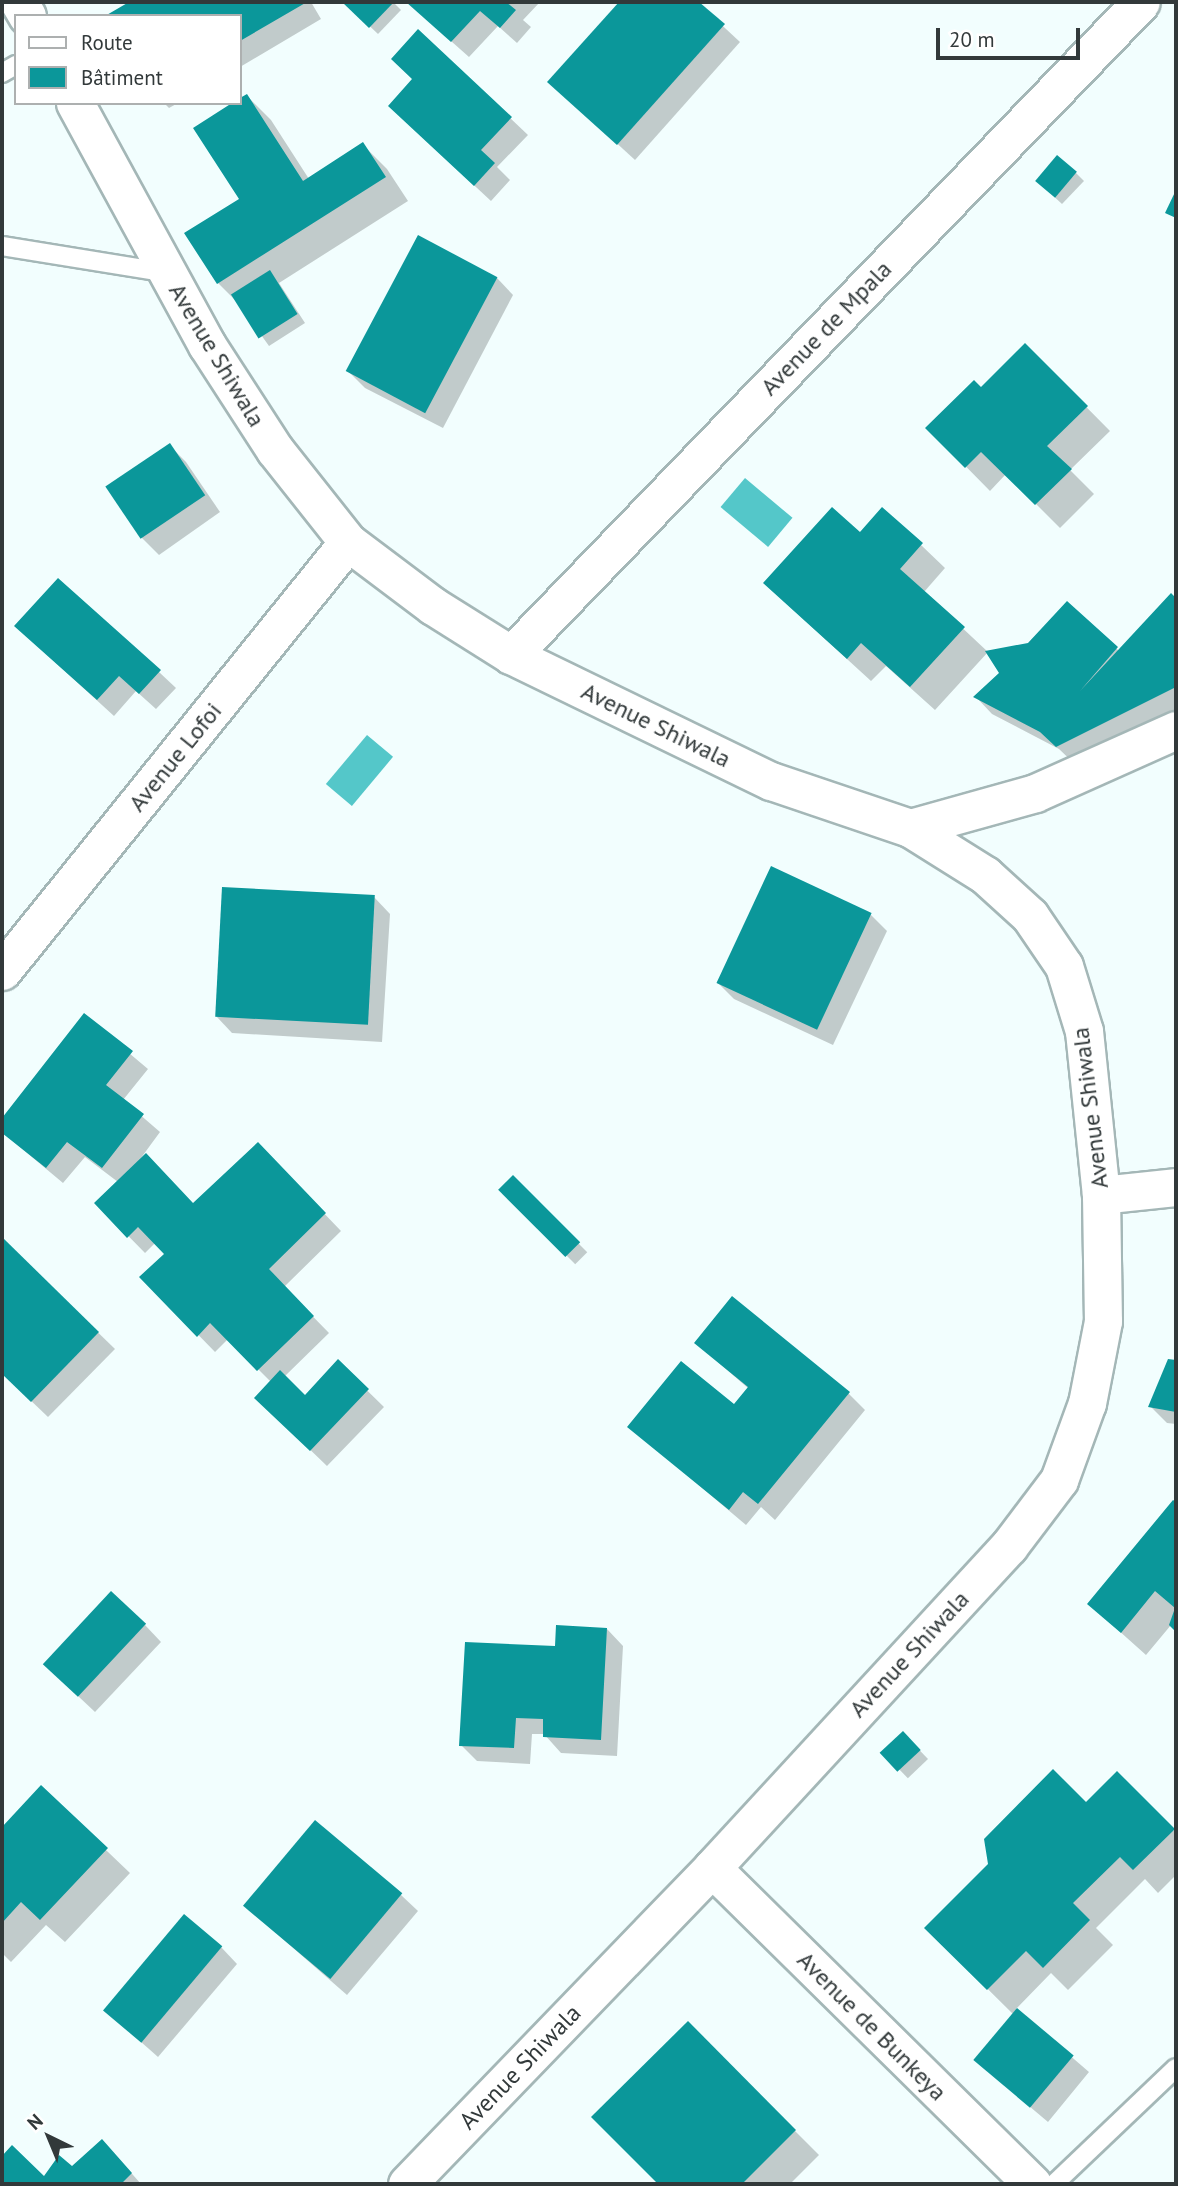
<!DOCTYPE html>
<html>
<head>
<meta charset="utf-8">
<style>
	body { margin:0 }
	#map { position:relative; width:1178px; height:2186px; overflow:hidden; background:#f2fefe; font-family:"PT Sans",sans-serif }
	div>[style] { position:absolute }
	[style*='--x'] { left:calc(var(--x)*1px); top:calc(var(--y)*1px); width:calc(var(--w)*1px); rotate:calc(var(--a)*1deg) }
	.water>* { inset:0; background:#54c7c9; transform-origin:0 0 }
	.shadow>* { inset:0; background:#0003; transform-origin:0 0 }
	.building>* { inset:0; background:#0b979a; transform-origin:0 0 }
	.roads { filter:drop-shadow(2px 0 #a4b7b7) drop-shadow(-2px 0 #a4b7b7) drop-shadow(0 2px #a4b7b7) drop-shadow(0 -2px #a4b7b7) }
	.service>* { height:18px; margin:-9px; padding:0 9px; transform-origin:9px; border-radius:9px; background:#fff }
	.minor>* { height:37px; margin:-18.5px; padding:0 18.5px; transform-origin:18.5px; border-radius:18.5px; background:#fff }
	span { translate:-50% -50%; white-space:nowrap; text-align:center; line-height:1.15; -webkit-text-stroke:5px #fff; paint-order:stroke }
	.street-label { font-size:24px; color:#32393a }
	.frame { position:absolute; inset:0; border:4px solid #32393a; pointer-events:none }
	.legend { position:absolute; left:14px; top:14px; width:228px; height:91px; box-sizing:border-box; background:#fff; border:2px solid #adb0b0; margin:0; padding:9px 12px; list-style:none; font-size:21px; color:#32393a }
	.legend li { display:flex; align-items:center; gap:14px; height:35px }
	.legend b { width:35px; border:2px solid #adb0b0 }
	.north { position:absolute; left:14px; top:2102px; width:70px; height:70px; -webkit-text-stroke:5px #fff; paint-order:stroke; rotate:317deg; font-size:19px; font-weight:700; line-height:28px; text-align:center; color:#32393a }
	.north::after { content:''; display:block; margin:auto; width:24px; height:32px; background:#32393a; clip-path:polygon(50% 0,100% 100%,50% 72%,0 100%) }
	.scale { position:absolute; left:936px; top:28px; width:144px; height:32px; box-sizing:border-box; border:4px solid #32393a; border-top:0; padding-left:9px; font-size:21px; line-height:24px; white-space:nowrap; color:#32393a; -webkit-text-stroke:5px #fff; paint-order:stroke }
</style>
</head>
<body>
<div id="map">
	<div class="water">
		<i style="left:745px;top:478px;width:62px;height:38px;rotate:40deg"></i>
		<i style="left:367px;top:735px;width:34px;height:64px;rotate:40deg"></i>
	</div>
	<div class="shadow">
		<i style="clip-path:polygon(132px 2px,311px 2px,321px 19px,240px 67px,240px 16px,109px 16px)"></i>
		<i style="clip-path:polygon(344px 2px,393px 2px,401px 10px,378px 34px)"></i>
		<i style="clip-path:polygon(407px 2px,540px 2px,523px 20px,531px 27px,517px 43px,498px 26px,469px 57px)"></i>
		<i style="clip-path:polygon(621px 2px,697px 2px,740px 42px,635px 160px,550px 82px)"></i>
		<i style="clip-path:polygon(418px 31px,528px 135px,497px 167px,510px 180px,491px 201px,406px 122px,414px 80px)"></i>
		<i style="clip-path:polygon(247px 96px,271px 120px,309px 179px,363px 145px,387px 169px,408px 201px,279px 283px,305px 323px,269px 346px,239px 304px,218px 283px,187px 234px,241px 200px,240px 100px)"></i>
		<i style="clip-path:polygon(164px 103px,178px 103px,169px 108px)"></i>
		<i style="clip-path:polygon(1076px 173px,1084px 181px,1062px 204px,1036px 180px)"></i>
		<i style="clip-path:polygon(497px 278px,513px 295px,443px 428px,365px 388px,349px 372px)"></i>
		<i style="clip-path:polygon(1025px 345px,1110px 431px,1070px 470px,1094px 494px,1060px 528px,1006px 474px,990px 491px,928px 428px,981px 389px)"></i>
		<i style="clip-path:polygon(169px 445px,186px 462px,220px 512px,159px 555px,142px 538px,109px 489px)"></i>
		<i style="clip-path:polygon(921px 545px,945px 568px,924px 592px,988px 652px,935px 710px,886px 666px,871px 681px,789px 606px)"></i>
		<i style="clip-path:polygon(1171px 596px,1176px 601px,1176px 723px,1081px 770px,1059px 749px,992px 714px,976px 697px,1067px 603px,1119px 651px)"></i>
		<i style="clip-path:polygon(33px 642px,159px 672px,176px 688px,156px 709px,136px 691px,114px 716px)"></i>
		<i style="clip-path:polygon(374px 897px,390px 914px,382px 1042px,232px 1033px,216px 1016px)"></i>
		<i style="clip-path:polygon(871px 915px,887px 931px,833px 1045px,734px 999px,717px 982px)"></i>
		<i style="clip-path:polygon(85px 1016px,148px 1069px,123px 1100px,160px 1132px,138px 1162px,193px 1205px,274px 1161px,341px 1231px,284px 1287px,329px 1333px,284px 1377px,305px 1397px,338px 1362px,384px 1407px,327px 1466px,273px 1414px,271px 1382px,228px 1339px,215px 1352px,142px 1277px,166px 1254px,155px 1243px,145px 1253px,96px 1203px,118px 1182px,85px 1157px,63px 1183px,2px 1132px,2px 1121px)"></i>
		<i style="left:513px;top:1178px;width:105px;height:17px;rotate:45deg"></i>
		<i style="clip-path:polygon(2px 1239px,115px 1349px,48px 1417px,2px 1373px)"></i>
		<i style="clip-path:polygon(696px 1343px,848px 1393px,865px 1410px,775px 1520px,761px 1507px,746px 1525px,630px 1427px,734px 1406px,749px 1389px)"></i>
		<i style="clip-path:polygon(1169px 1361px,1176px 1362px,1176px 1424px,1167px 1423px,1150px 1406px)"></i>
		<i style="clip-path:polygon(1173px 1502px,1176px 1505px,1176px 1631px,1171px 1625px,1146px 1655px,1089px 1604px)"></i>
		<i style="clip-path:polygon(145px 1625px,161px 1642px,95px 1712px,61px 1680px)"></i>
		<i style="clip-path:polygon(607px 1629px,623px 1646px,617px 1756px,561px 1753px,544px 1734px,532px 1734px,530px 1764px,477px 1761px,461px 1745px)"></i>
		<i style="left:903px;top:1733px;width:36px;height:28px;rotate:46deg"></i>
		<i style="clip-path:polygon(1117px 1774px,1176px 1833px,1176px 1875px,1158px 1893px,1145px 1879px,1096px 1928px,1113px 1945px,1068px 1990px,1051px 1973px,1016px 2009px,1089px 2072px,1048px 2122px,976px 2061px,1014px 2015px,926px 1928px,1086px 1804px)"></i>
		<i style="clip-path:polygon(41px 1788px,130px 1873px,65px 1942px,46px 1925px,11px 1962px,2px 1953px,2px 1830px)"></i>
		<i style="clip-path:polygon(401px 1895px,418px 1911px,347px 1995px,245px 1906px)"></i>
		<i style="clip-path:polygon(221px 1947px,237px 1964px,158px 2057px,105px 2010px)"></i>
		<i style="clip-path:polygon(688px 2024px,819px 2155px,790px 2184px,660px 2184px,593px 2117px)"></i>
		<i style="clip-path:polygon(12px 2148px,44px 2179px,72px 2168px,118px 2158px,141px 2184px,2px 2184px,2px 2158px)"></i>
	</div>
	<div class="building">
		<i style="clip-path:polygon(129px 2px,307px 2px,240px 41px,240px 16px,105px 16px)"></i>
		<i style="clip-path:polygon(342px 2px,394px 2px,369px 28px)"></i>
		<i style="clip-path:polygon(406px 2px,506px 2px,516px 10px,500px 28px,480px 11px,451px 42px)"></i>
		<i style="clip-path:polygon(619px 2px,699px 2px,725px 24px,617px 145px,547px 82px)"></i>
		<i style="clip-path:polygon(418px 29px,512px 117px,481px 150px,495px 163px,474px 186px,388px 106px,412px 79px,391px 59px)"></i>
		<i style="clip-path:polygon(247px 94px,303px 181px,363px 142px,386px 177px,217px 284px,184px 233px,239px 199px,193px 128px,232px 103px,240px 103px,240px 98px)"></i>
		<i style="left:1057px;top:155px;width:26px;height:34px;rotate:40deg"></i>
		<i style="clip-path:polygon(1176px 190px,1176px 218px,1165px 213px)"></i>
		<i style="left:418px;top:235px;width:90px;height:154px;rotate:28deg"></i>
		<i style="left:270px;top:270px;width:52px;height:46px;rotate:58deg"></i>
		<i style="clip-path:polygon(1025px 343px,1088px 406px,1047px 446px,1072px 469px,1035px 505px,981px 452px,965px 468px,925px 428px,974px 380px,981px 387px)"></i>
		<i style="left:170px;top:443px;width:63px;height:78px;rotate:56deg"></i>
		<i style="clip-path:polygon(832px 507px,860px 532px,882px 507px,923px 543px,900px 569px,965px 627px,910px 687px,861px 643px,847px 659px,763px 583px)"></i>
		<i style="clip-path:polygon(58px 578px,161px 670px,139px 694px,119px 676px,97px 700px,14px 626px)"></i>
		<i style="clip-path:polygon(1171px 593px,1176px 598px,1176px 687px,1056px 747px,1040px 732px,973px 697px,999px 673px,985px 651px,1028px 643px,1067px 601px,1118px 647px,1080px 691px)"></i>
		<i style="left:771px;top:866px;width:111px;height:129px;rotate:25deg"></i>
		<i style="left:222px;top:887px;width:153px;height:130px;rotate:3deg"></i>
		<i style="clip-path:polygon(84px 1013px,133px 1051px,106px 1085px,144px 1114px,102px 1168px,67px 1142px,46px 1168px,2px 1133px,2px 1118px)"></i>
		<i style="clip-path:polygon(258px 1142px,326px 1213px,269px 1269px,314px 1316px,257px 1371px,210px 1323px,197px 1337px,139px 1277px,164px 1254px,138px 1227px,127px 1238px,94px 1203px,146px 1153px,193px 1203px)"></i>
		<i style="left:513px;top:1175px;width:95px;height:21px;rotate:45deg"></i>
		<i style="clip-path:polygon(2px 1237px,99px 1332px,31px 1402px,2px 1374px)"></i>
		<i style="clip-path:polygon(732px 1296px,850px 1392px,758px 1504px,743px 1492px,729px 1510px,627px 1427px,681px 1361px,734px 1404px,748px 1387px,694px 1343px)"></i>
		<i style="clip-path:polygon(338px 1359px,369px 1389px,310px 1451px,254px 1398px,280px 1370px,305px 1395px)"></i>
		<i style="clip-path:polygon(1168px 1359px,1176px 1360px,1176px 1412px,1148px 1407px)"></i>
		<i style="clip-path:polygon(1173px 1500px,1176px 1502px,1176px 1632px,1169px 1625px,1175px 1608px,1155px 1591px,1121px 1633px,1087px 1604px)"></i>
		<i style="left:111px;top:1591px;width:48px;height:100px;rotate:43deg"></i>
		<i style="clip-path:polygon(556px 1625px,607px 1628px,601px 1740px,543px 1737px,543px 1719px,516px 1718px,514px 1748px,459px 1746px,465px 1642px,555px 1646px)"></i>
		<i style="left:903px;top:1731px;width:26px;height:32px;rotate:47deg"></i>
		<i style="clip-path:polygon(1053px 1769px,1086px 1802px,1117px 1771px,1175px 1829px,1133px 1870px,1120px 1857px,1073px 1903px,1090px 1920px,1043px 1968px,1026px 1951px,987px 1990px,924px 1928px,988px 1864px,984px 1839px)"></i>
		<i style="clip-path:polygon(41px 1785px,108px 1848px,40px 1920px,21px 1902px,2px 1923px,2px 1827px)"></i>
		<i style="left:315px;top:1820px;width:114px;height:112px;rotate:40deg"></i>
		<i style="left:184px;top:1914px;width:50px;height:126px;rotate:40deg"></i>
		<i style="left:1017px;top:2008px;width:74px;height:68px;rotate:40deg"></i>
		<i style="clip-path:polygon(688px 2021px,796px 2130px,742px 2184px,658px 2184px,591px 2117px)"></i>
		<i style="clip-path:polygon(102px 2139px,132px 2173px,121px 2184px,2px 2184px,2px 2156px,12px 2145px,44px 2176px,59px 2155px,72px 2166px)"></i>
	</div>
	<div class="roads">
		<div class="service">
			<i style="--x:2;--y:73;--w:16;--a:-30"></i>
			<i style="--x:2;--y:246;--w:168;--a:9.2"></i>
			<i style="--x:1054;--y:2184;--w:168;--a:-43.6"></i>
		</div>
		<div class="minor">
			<i style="--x:19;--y:2;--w:16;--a:60"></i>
			<i style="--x:75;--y:103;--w:276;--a:61.4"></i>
			<i style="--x:207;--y:345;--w:125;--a:57.1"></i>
			<i style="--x:275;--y:450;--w:117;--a:51.6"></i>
			<i style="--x:348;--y:542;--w:106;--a:37"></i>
			<i style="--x:433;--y:606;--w:92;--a:32.1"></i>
			<i style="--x:511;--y:655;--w:289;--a:25.9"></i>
			<i style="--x:771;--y:781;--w:147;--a:18.7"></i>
			<i style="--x:910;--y:828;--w:89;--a:32.1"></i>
			<i style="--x:985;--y:875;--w:61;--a:42.3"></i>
			<i style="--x:1030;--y:916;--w:60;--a:55.8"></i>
			<i style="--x:1064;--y:966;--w:68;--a:72.9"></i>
			<i style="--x:1084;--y:1031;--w:165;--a:84.1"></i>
			<i style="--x:1101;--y:1195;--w:126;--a:89.1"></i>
			<i style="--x:1103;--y:1321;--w:84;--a:101"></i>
			<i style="--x:1087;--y:1403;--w:82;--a:110"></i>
			<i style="--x:1059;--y:1480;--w:83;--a:127.1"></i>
			<i style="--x:1009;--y:1546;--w:438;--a:132.7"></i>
			<i style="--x:712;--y:1868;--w:439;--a:134"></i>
			<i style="--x:511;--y:655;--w:907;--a:-46.03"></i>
			<i style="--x:910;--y:828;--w:130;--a:-15.6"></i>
			<i style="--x:1035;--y:793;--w:154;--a:-24.1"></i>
			<i style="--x:2;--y:971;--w:551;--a:-51.11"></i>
			<i style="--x:1101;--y:1195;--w:75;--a:-6.1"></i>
			<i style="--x:712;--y:1868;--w:450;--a:44.6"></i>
		</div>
	</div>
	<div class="street-label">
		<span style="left:826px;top:328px;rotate:-46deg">Avenue de Mpala</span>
		<span style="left:217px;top:355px;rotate:59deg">Avenue Shiwala</span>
		<span style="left:656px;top:725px;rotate:26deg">Avenue Shiwala</span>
		<span style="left:175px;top:757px;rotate:-51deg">Avenue Lofoi</span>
		<span style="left:1090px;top:1108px;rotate:-97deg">Avenue Shiwala</span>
		<span style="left:909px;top:1654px;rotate:-47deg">Avenue Shiwala</span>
		<span style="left:872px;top:2026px;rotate:45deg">Avenue de Bunkeya</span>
		<span style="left:520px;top:2067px;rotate:-46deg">Avenue Shiwala</span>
	</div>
	<div class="frame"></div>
	<ul class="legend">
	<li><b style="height:9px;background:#fff"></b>Route</li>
	<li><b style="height:19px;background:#0b979a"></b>Bâtiment</li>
	</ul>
	<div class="north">N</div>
	<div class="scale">20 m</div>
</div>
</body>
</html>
